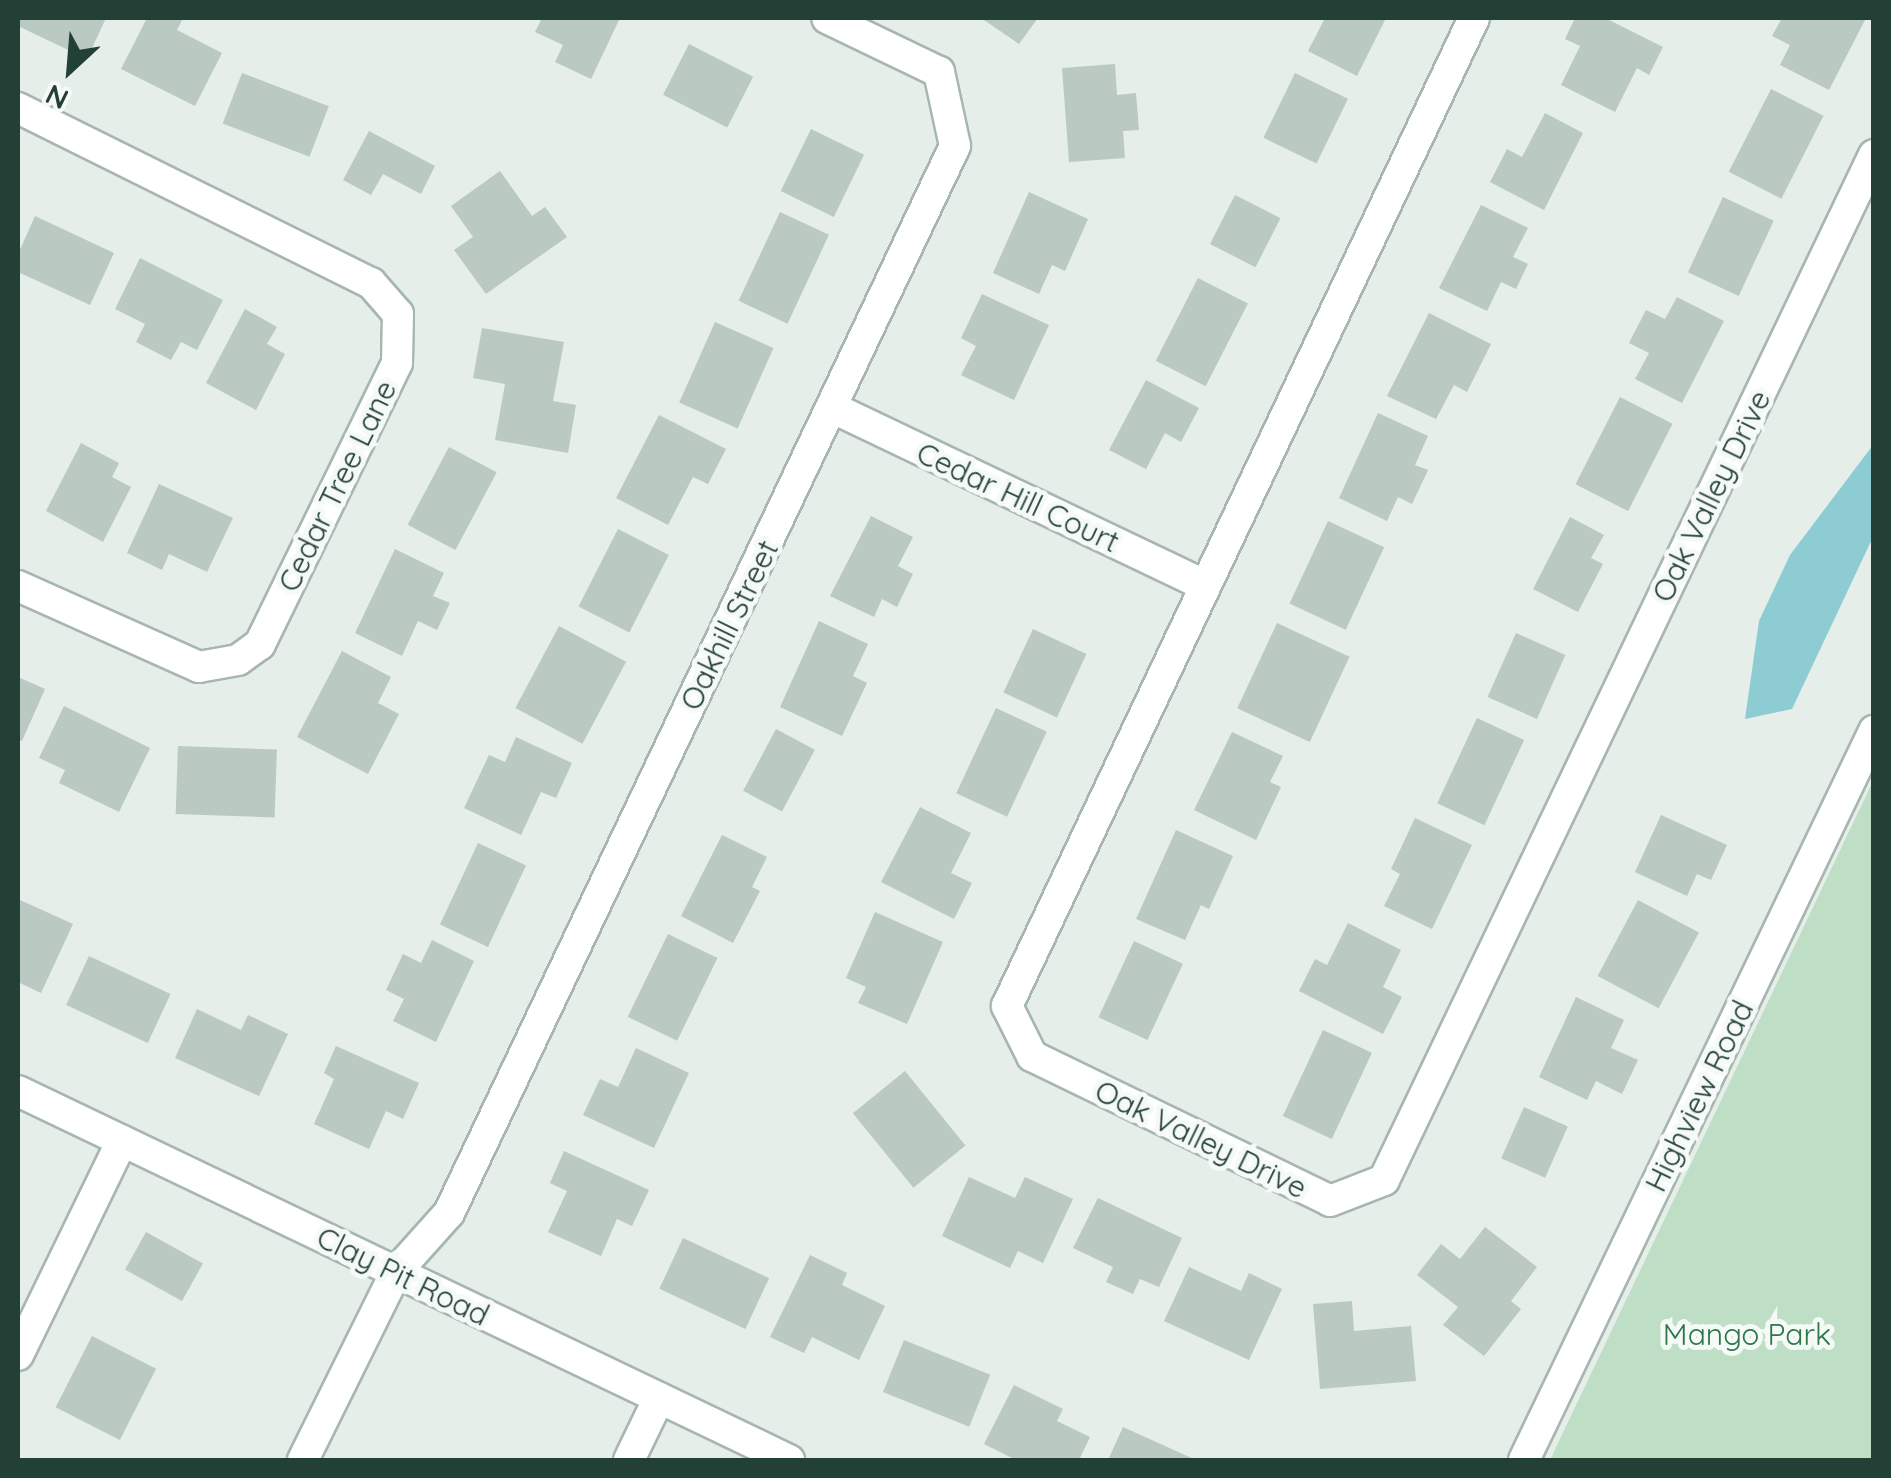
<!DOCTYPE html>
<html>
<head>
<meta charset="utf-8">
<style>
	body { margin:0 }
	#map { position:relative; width:1891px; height:1478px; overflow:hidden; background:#e5eee9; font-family:Quicksand,sans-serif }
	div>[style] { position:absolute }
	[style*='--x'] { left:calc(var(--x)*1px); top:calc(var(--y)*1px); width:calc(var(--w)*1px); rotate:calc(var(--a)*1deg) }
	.green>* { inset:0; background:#bedfc5 }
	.water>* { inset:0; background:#8dccd3 }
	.building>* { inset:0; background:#bac9c2; transform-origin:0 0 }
	.roads { filter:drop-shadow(2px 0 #a7b6b0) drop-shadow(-2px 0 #a7b6b0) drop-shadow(0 2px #a7b6b0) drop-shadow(0 -2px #a7b6b0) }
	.minor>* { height:30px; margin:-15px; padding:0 15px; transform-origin:15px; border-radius:15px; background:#fff }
	.tertiary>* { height:30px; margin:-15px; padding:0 15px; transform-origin:15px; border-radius:15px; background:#fff }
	span { translate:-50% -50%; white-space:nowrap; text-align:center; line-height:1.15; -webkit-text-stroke:10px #f5faf8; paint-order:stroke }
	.street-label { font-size:30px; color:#234037 }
	.park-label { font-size:30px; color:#2d7846 }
	.frame { position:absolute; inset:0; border:20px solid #234037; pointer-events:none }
	.north { position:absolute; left:20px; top:20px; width:100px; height:100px; -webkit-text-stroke:8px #f5faf8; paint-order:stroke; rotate:206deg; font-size:28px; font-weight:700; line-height:40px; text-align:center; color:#234037 }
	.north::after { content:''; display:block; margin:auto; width:35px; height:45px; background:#234037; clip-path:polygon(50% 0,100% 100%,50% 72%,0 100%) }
</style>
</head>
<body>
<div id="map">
	<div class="green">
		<i style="clip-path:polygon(1873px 781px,1873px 1460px,1550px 1460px)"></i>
	</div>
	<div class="water">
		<i style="clip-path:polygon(1873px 445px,1873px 537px,1792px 709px,1745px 719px,1759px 621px,1790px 555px)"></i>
	</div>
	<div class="building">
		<i style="clip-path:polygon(18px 18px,106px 18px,87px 59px,18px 26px)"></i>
		<i style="clip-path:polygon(147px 18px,176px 18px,182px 20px,177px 30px,222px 53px,195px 106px,121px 69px)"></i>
		<i style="clip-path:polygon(542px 18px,620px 18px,591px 79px,555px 62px,563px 45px,535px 32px)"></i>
		<i style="clip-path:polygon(981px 18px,1038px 18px,1019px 44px)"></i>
		<i style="clip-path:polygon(1325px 18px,1386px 18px,1357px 76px,1308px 51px)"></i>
		<i style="clip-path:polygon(1575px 18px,1605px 18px,1663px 47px,1649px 75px,1637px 68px,1615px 112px,1561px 85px,1580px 46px,1565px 39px)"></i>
		<i style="clip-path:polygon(1782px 18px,1866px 18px,1829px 90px,1780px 65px,1790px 45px,1772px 36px)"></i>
		<i style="left:689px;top:44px;width:72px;height:57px;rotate:27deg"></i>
		<i style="clip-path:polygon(1115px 64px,1117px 95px,1136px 93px,1139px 130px,1123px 131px,1125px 158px,1069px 162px,1062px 68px)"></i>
		<i style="left:242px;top:73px;width:93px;height:54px;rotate:21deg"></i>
		<i style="left:1295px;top:73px;width:59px;height:72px;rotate:26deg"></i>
		<i style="left:1771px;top:89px;width:59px;height:93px;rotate:27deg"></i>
		<i style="clip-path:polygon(1545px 113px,1583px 133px,1544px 210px,1490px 182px,1507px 149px,1522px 157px)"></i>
		<i style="left:811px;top:129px;width:59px;height:69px;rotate:26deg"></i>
		<i style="clip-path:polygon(369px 131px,435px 166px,421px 194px,383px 174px,371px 195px,343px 180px)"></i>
		<i style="clip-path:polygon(500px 171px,532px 216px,545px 207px,567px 237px,486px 294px,454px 250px,473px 237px,451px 206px)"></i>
		<i style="clip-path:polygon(1029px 192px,1088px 219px,1065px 271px,1052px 265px,1039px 294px,993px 273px)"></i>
		<i style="left:1235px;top:195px;width:51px;height:55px;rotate:27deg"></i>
		<i style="left:1723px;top:197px;width:56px;height:83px;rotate:25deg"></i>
		<i style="clip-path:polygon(1481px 205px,1528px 228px,1513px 257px,1528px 264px,1516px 289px,1501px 282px,1487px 311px,1439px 288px)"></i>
		<i style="left:780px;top:212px;width:54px;height:98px;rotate:25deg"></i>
		<i style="clip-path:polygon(35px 216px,114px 253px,90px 305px,18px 272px,18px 254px)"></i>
		<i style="clip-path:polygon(140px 258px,223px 300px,197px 350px,181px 342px,171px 360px,136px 342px,145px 324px,115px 309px)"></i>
		<i style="left:1198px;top:278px;width:56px;height:93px;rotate:27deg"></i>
		<i style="clip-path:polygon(982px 294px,1049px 325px,1014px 400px,961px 375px,976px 346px,961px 338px)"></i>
		<i style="clip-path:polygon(1677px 297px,1724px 321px,1682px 403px,1635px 379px,1649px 353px,1629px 343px,1646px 310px,1665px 319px)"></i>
		<i style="clip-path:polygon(245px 309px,277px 327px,267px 344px,285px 354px,256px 410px,206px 383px)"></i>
		<i style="clip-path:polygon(1429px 313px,1491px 344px,1467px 392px,1454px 385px,1436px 419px,1387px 396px)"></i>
		<i style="left:715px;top:322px;width:64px;height:88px;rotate:24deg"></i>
		<i style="clip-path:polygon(482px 328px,564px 342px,553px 401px,576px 405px,568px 453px,495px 440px,505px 384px,473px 378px)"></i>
		<i style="clip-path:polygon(1146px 380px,1199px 408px,1181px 442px,1165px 433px,1146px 469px,1109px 450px)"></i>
		<i style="left:1620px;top:397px;width:59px;height:98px;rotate:27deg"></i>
		<i style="clip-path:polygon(1378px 413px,1428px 436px,1415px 465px,1428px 470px,1412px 504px,1398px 497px,1387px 521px,1339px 498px)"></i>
		<i style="clip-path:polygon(659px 415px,726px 449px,708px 484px,693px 477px,668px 525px,616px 498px)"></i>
		<i style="clip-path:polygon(81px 443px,119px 463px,112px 477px,131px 487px,103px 542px,46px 511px)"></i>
		<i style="left:449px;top:447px;width:54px;height:88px;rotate:28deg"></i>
		<i style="clip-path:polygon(159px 484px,233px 518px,207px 572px,169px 554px,162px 570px,127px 553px)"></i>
		<i style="clip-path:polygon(871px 516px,913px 537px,898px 566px,913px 574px,897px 607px,882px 599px,874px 617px,830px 596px)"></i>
		<i style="clip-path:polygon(1570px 517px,1604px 535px,1591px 558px,1603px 564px,1578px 612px,1533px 589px)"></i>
		<i style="left:1328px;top:521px;width:62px;height:91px;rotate:25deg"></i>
		<i style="left:618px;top:529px;width:57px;height:87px;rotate:27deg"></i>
		<i style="clip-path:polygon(395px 549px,444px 573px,433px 596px,450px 603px,437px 630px,418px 621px,402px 656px,355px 633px)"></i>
		<i style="clip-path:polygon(819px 621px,868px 644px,853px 676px,867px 683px,842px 736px,780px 707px)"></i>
		<i style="left:1277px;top:623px;width:80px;height:94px;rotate:25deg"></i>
		<i style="left:559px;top:626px;width:76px;height:93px;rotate:28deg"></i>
		<i style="left:1033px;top:629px;width:59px;height:70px;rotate:25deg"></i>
		<i style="left:1516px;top:633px;width:54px;height:70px;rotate:24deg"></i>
		<i style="clip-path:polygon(342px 651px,391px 677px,378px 703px,399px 714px,368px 774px,297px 737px)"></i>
		<i style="clip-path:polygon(18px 677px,45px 689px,22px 741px,18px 740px)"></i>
		<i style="clip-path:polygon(64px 706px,150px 748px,119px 812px,59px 783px,65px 770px,39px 758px)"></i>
		<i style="left:996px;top:708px;width:56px;height:94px;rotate:25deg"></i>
		<i style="left:1477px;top:718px;width:52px;height:94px;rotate:25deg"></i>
		<i style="left:776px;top:729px;width:44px;height:70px;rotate:28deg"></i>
		<i style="clip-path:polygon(1232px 732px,1283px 756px,1270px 782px,1281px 787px,1256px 840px,1194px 810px)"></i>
		<i style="clip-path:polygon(516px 737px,572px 763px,556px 798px,541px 792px,521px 835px,464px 808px,489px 755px,505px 762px)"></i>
		<i style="left:178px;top:746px;width:99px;height:68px;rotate:2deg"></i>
		<i style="clip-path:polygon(920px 807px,971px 833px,951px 873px,972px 883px,954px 919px,881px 882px)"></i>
		<i style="clip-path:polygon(1661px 815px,1727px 845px,1711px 880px,1697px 874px,1687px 896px,1635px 872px)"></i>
		<i style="clip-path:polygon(1415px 818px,1472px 845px,1432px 929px,1384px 906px,1400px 874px,1391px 869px)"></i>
		<i style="clip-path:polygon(1176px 830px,1233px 856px,1209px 909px,1201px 905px,1185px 940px,1136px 919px)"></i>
		<i style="clip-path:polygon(722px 835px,767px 857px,752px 887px,760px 891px,733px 943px,681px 916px)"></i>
		<i style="left:478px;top:843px;width:53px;height:90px;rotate:25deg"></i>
		<i style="clip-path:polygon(20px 900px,73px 924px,41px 993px,18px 982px)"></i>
		<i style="left:1638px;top:900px;width:69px;height:86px;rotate:28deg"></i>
		<i style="clip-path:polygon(875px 912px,943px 942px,907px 1024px,858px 1003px,866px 987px,846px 978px)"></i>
		<i style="clip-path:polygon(1348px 923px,1401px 950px,1383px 987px,1402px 997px,1383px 1034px,1299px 991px,1315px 959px,1327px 965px)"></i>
		<i style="left:668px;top:934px;width:55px;height:92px;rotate:26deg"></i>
		<i style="clip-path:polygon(432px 940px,474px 961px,436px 1042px,393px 1021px,404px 999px,386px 990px,403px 954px,421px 963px)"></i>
		<i style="left:1134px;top:941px;width:54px;height:84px;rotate:25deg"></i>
		<i style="left:89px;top:956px;width:90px;height:54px;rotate:25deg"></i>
		<i style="clip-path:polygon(1576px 997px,1624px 1020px,1611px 1048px,1638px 1060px,1622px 1094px,1596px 1081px,1587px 1100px,1539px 1077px)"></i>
		<i style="clip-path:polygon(197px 1009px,241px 1030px,248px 1015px,288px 1034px,259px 1096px,175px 1058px)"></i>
		<i style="left:1323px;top:1030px;width:54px;height:95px;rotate:25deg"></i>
		<i style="clip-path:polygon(336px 1046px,419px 1083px,403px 1119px,386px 1111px,369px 1149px,314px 1124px,334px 1079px,324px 1073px)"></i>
		<i style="clip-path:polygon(636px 1048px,689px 1073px,654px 1148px,583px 1115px,600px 1079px,618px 1087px)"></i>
		<i style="left:905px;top:1071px;width:96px;height:67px;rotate:51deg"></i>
		<i style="left:1524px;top:1107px;width:48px;height:56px;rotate:24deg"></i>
		<i style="clip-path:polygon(564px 1151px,649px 1190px,632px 1226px,617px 1219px,601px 1256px,548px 1232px,567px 1191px,550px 1183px)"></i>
		<i style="clip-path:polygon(969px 1177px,1015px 1198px,1025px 1177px,1073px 1199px,1043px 1263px,1018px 1251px,1010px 1268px,942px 1236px)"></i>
		<i style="clip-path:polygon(1098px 1198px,1182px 1238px,1159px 1287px,1140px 1279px,1133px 1294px,1106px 1282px,1113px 1267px,1073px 1248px)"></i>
		<i style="clip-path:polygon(1485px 1227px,1537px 1267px,1511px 1301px,1521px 1309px,1484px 1356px,1443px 1325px,1458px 1307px,1417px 1275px,1441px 1244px,1460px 1259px)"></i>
		<i style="left:146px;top:1232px;width:65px;height:43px;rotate:29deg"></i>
		<i style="left:683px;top:1238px;width:95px;height:56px;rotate:25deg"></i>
		<i style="clip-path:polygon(810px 1255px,847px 1273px,842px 1285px,885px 1306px,859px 1360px,812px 1337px,804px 1353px,770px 1337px)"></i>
		<i style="clip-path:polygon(1189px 1267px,1241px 1291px,1249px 1273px,1282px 1289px,1249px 1360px,1164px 1321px)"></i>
		<i style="clip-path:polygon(1352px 1301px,1354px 1331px,1411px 1326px,1416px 1381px,1320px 1389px,1313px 1304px)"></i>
		<i style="left:92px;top:1336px;width:72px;height:80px;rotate:27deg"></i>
		<i style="left:904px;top:1340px;width:93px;height:56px;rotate:22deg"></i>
		<i style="clip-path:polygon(1014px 1385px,1063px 1409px,1057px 1421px,1090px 1437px,1079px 1460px,1016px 1460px,984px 1444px)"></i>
		<i style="clip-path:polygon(1123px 1427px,1196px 1460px,1108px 1460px)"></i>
	</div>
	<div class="roads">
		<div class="minor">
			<i style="--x:1474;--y:18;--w:1093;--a:115.3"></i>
			<i style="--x:1007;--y:1006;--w:56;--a:63.4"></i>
			<i style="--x:1032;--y:1056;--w:331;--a:25.9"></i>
			<i style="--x:1330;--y:1201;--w:58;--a:-21.3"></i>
			<i style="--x:1384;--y:1180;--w:1136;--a:-64.45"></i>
			<i style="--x:18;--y:108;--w:394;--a:26.4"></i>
			<i style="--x:371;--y:283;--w:41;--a:48.9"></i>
			<i style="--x:398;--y:314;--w:49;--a:91.2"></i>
			<i style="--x:397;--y:363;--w:313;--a:116"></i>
			<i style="--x:260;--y:644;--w:27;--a:144"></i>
			<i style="--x:238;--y:660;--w:40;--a:170"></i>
			<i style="--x:199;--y:667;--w:198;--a:-155.9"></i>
			<i style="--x:833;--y:408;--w:411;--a:25.5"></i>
			<i style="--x:18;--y:1355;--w:238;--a:-64.1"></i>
			<i style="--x:303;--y:1460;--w:210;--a:-63.7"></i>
			<i style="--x:396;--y:1272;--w:79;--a:-48.1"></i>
			<i style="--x:449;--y:1213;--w:1181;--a:-64.63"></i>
			<i style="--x:955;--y:146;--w:76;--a:-102.2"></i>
			<i style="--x:939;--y:72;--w:124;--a:-154.3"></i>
			<i style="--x:629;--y:1460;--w:69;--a:-64.2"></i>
			<i style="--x:1524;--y:1460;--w:809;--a:-64.35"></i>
		</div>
		<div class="tertiary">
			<i style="--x:18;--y:1091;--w:855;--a:25.58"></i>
		</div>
	</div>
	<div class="street-label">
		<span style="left:337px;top:486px;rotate:-64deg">Cedar Tree Lane</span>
		<span style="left:1711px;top:496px;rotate:-64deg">Oak Valley Drive</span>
		<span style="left:1018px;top:497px;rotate:25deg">Cedar Hill Court</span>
		<span style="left:729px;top:625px;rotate:-64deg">Oakhill Street</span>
		<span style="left:1699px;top:1096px;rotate:-64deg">Highview Road</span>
		<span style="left:1201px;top:1139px;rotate:26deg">Oak Valley Drive</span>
		<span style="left:403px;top:1276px;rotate:26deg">Clay Pit Road</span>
	</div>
	<div class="park-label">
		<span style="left:1747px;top:1334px">Mango Park</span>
	</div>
	<div class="frame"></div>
	<div class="north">N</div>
</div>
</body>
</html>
